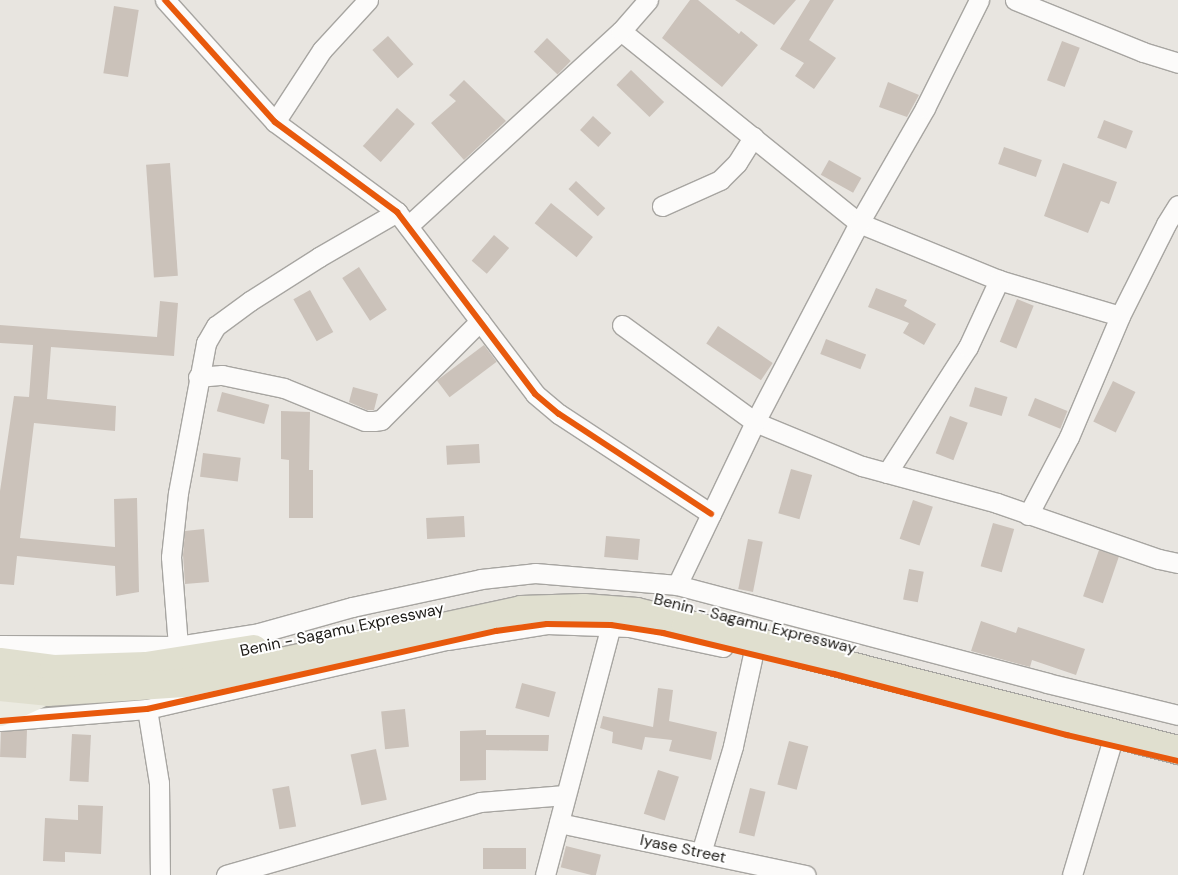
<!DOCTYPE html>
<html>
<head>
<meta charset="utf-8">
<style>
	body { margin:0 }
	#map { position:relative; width:1178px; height:875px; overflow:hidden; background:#e8e5e0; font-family:"DM Sans",sans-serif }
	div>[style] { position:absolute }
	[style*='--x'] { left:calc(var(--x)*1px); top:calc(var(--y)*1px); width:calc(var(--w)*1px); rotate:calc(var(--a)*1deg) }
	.building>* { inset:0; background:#cbc2ba; transform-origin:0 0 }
	.roads { filter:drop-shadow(1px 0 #a7a5a1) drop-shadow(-1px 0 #a7a5a1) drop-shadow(0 1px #a7a5a1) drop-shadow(0 -1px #a7a5a1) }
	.minor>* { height:19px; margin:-9.5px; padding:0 9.5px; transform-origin:9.5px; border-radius:9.5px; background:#fcfbfa }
	.major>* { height:24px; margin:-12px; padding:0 12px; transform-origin:12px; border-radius:12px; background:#ebeae0 }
	.highway>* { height:28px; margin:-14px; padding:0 14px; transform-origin:14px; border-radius:14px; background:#e0dfcf }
	.cycleway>* { height:6px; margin:-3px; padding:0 3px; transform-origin:3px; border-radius:3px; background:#e8590c }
	span { translate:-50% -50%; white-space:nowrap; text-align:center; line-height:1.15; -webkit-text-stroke:4px #fff; paint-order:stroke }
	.street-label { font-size:16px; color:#1c1a16 }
</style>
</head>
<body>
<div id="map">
	<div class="building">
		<div style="clip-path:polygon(690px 0,698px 0,739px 34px,741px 31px,758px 45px,722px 87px,662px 38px)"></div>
		<div style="clip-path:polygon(735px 0,796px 0,774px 25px)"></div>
		<div style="clip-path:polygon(810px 0,834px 0,809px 40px,836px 58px,814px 89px,795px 76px,804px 63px,780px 49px)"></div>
		<div style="left:114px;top:6px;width:25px;height:68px;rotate:9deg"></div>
		<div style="left:388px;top:36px;width:38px;height:21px;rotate:48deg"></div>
		<div style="left:547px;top:38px;width:33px;height:19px;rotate:44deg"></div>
		<div style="left:1062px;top:41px;width:19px;height:42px;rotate:21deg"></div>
		<div style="left:631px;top:70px;width:46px;height:21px;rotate:44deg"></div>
		<div style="clip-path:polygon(464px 80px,506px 121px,464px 160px,431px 123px,456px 101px,449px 95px)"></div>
		<div style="clip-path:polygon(888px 82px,919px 95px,907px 117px,879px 107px)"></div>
		<div style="left:397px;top:108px;width:24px;height:51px;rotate:42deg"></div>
		<div style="left:593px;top:116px;width:25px;height:19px;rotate:43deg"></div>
		<div style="left:1104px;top:120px;width:31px;height:19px;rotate:21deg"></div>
		<div style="left:1004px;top:147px;width:40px;height:18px;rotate:19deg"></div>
		<div style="left:829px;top:160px;width:37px;height:17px;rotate:29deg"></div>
		<div style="left:170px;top:163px;width:113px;height:24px;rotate:86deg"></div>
		<div style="clip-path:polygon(1063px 163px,1117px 182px,1109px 204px,1101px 201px,1088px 233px,1044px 216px)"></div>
		<div style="left:576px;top:181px;width:40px;height:11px;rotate:43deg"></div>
		<div style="left:551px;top:203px;width:54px;height:26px;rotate:39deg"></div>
		<div style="left:494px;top:235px;width:20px;height:34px;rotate:41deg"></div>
		<div style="left:359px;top:267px;width:51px;height:20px;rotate:57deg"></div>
		<div style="clip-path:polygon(876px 288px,907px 300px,904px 306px,936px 324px,924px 345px,903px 333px,909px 323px,868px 307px)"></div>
		<div style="left:310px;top:290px;width:48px;height:19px;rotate:61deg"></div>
		<div style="left:1017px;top:299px;width:18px;height:46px;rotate:22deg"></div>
		<div style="clip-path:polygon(160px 301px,178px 303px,174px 356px,51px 347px,47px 399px,116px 406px,115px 431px,34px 423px,20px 538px,115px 547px,114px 499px,137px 498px,139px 592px,116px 596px,115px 566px,17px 556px,14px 585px,0 584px,0 491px,14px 396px,29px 397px,33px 345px,0 343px,0 325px,157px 337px)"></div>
		<div style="left:718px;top:326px;width:66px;height:21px;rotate:34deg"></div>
		<div style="left:826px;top:339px;width:43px;height:16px;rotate:21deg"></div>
		<div style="left:484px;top:345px;width:21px;height:59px;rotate:53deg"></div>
		<div style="left:1113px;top:381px;width:25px;height:45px;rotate:26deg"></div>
		<div style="clip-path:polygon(353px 387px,378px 394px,374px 410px,367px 410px,349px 402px)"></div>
		<div style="left:975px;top:387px;width:34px;height:20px;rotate:17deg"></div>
		<div style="left:222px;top:392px;width:49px;height:20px;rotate:15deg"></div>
		<div style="left:1035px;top:398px;width:35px;height:19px;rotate:22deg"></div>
		<div style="clip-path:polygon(281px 411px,310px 412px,309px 470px,313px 470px,313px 518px,289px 518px,289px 460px,281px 459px)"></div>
		<div style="left:950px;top:416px;width:19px;height:40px;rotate:21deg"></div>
		<div style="left:479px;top:444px;width:19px;height:33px;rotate:87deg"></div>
		<div style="left:203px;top:453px;width:38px;height:24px;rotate:7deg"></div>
		<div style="left:791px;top:469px;width:22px;height:46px;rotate:16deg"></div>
		<div style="left:913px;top:500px;width:21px;height:41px;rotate:19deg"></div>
		<div style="left:464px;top:516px;width:21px;height:38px;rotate:87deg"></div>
		<div style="left:993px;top:523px;width:22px;height:45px;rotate:16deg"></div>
		<div style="clip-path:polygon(204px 529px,209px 582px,185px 584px,183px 555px,185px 531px)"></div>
		<div style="left:606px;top:536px;width:34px;height:21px;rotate:5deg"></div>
		<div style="left:748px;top:539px;width:15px;height:51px;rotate:11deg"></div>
		<div style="left:1099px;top:550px;width:21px;height:49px;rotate:19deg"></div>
		<div style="left:909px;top:569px;width:15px;height:31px;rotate:11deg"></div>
		<div style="clip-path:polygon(981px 621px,1016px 633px,1018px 627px,1085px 649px,1076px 675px,1032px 660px,1030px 667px,971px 651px)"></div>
		<div style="left:522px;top:683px;width:35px;height:26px;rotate:15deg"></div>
		<div style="clip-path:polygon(658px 688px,673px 690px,669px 721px,717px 732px,711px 760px,669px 751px,672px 740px,645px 737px,642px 750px,612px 743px,613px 732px,600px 728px,603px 716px,653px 727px)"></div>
		<div style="left:405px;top:709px;width:38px;height:24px;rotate:84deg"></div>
		<div style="left:27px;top:730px;width:28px;height:26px;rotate:92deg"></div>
		<div style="clip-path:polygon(486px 730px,486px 735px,549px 735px,548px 751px,486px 750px,486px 780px,460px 781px,460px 731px)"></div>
		<div style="left:72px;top:734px;width:19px;height:47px;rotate:3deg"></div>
		<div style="left:789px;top:741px;width:20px;height:45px;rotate:15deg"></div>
		<div style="left:376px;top:749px;width:52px;height:26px;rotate:78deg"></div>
		<div style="left:658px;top:770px;width:22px;height:46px;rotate:18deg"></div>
		<div style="left:289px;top:786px;width:41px;height:17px;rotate:80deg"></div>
		<div style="left:750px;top:788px;width:16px;height:46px;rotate:14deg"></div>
		<div style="clip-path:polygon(78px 805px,103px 806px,101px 854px,65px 852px,65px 862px,43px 861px,45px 818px,78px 820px)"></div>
		<div style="left:566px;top:846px;width:36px;height:22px;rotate:14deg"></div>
		<div style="left:483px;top:848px;width:43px;height:21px"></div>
	</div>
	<div class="roads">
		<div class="minor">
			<div style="--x:165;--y:0;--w:164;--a:48"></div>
			<div style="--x:275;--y:122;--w:152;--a:36.4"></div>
			<div style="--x:397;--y:212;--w:228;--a:52.8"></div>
			<div style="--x:535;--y:394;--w:31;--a:40"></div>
			<div style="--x:559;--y:414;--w:182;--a:33.3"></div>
			<div style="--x:1015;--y:0;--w:138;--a:22.1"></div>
			<div style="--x:1143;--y:52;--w:37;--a:17"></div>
			<div style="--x:621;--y:31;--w:306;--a:38.9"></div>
			<div style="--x:859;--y:223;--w:151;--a:22.2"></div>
			<div style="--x:999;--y:280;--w:126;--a:16.6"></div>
			<div style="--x:275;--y:122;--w:86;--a:-56.9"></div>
			<div style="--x:322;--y:50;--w:68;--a:-47.4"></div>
			<div style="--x:662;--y:206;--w:64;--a:-24.1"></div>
			<div style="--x:720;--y:180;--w:24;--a:-45"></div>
			<div style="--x:737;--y:163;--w:31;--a:-58"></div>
			<div style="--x:408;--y:226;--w:289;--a:-42.5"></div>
			<div style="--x:621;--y:31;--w:41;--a:-48.9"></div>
			<div style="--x:622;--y:325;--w:165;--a:36.1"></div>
			<div style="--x:755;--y:422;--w:116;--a:22.4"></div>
			<div style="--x:862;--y:466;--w:140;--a:15.3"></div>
			<div style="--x:997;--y:503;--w:171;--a:19.1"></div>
			<div style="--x:1159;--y:559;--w:19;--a:12"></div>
			<div style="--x:198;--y:377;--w:24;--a:-5"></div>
			<div style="--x:222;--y:375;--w:63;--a:11.8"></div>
			<div style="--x:284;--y:388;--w:87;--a:22.2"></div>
			<div style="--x:365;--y:421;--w:9;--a:0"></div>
			<div style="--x:374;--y:421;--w:7;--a:-8"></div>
			<div style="--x:381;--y:420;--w:140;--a:-45"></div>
			<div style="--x:887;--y:473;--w:150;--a:-57.3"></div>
			<div style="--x:968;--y:347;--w:74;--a:-65.2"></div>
			<div style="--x:1028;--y:515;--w:88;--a:-62.3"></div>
			<div style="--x:1069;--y:437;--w:131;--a:-67.1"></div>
			<div style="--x:1120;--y:316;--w:103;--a:-63.4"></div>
			<div style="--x:1166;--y:224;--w:22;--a:-58"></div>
			<div style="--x:677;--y:585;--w:181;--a:-64.4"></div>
			<div style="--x:755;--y:422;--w:225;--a:-62.4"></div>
			<div style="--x:859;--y:223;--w:133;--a:-60.1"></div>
			<div style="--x:925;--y:108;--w:121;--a:-63.4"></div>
			<div style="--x:0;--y:645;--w:178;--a:0.3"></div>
			<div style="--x:178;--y:646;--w:82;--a:-9.1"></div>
			<div style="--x:259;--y:633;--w:97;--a:-15.6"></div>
			<div style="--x:352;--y:607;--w:132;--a:-12.2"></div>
			<div style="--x:481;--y:579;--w:54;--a:-6.3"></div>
			<div style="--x:535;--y:573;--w:143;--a:4.8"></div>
			<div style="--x:677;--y:585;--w:383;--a:14.8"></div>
			<div style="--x:1047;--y:683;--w:135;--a:13.7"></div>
			<div style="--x:178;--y:646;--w:89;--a:-94.5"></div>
			<div style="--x:171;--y:557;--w:64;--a:-83.8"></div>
			<div style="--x:178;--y:493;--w:153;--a:-79.4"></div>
			<div style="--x:206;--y:343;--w:20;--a:-60"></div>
			<div style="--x:216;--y:326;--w:42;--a:-36.3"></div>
			<div style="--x:250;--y:301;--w:82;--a:-32.5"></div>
			<div style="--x:319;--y:257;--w:90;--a:-30"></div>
			<div style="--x:147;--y:709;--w:75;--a:80.8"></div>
			<div style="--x:159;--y:783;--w:92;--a:89.4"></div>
			<div style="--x:0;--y:721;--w:147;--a:-4.7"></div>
			<div style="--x:147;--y:709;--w:308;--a:-13"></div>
			<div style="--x:447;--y:640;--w:101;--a:-9.1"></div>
			<div style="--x:547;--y:624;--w:82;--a:2.1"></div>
			<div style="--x:629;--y:627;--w:96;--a:12"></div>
			<div style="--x:559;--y:823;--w:252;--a:11.9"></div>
			<div style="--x:701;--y:853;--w:112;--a:-73.3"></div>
			<div style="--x:733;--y:746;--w:94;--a:-77.7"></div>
			<div style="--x:226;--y:875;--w:264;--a:-16"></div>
			<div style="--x:480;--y:802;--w:85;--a:-4.7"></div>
			<div style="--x:545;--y:875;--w:259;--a:-75.2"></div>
			<div style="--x:1072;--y:875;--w:136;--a:-73.3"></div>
		</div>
		<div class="major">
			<div style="--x:0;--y:714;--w:53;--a:-24.6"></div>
		</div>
		<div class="highway">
			<div style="--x:0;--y:662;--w:54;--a:7.4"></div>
			<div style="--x:54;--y:669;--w:92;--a:-1.9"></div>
			<div style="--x:146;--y:666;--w:109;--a:-8.9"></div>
			<div style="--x:0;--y:687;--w:48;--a:5.9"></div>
			<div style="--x:48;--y:692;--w:136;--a:-3.8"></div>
			<div style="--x:184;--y:683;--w:345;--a:-12.2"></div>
			<div style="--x:521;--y:610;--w:63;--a:-1.8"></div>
			<div style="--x:584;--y:608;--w:53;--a:4.3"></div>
			<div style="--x:637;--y:612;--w:50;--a:13.8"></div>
			<div style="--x:686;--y:624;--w:508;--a:14.36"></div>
		</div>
	</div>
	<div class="cycleway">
		<div style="--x:165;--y:0;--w:164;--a:48"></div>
		<div style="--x:275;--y:122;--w:152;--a:36.4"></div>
		<div style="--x:397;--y:212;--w:228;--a:52.8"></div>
		<div style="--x:535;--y:394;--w:31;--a:40"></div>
		<div style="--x:559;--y:414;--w:182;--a:33.3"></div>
		<div style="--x:0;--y:721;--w:147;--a:-4.7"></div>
		<div style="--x:147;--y:709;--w:358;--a:-12.6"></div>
		<div style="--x:496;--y:631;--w:51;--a:-7.8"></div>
		<div style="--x:547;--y:624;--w:64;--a:0.9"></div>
		<div style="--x:611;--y:625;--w:53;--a:8.7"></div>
		<div style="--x:663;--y:633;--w:176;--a:13.5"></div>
		<div style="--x:834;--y:674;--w:241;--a:14.7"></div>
		<div style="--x:1067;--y:735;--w:114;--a:13.2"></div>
	</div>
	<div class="street-label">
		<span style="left:755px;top:624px;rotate:14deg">Benin - Sagamu Expressway</span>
		<span style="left:342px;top:630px;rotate:-12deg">Benin - Sagamu Expressway</span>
		<span style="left:683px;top:849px;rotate:12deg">Iyase Street</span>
	</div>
</div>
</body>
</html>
